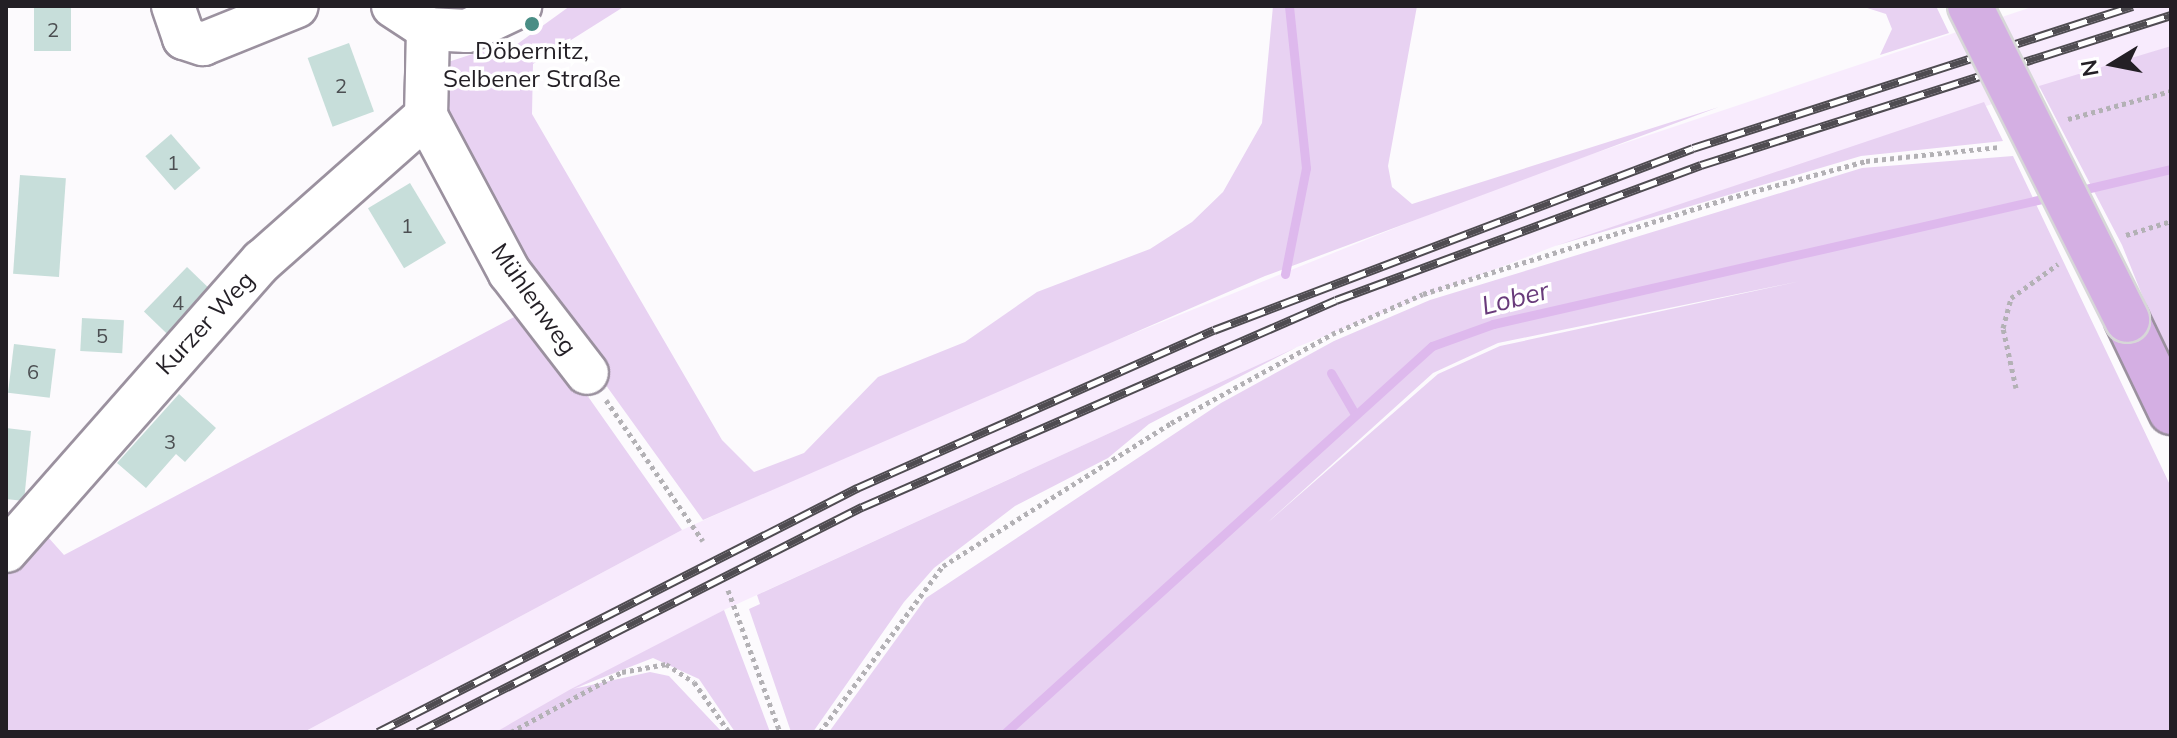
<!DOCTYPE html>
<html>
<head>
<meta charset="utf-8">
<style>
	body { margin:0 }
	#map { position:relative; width:2177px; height:738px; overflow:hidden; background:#fcfafd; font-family:Mulish,sans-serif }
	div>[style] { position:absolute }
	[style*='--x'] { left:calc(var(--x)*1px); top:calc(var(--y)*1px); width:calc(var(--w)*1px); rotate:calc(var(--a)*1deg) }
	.built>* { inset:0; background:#f8ebfd }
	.green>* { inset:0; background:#e8d2f2 }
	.stream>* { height:9px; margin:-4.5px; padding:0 4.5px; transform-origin:4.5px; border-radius:4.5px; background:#deb9ed }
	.building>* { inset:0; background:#c7deda; transform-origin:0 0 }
	.path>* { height:5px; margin-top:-2.5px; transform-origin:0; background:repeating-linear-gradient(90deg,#b3b1b5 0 4px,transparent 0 8px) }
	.roads { filter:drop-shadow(2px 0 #9b919f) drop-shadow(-2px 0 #9b919f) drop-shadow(0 2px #9b919f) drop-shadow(0 -2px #9b919f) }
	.minor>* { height:42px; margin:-21px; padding:0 21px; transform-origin:21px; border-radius:21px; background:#fff }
	.major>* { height:44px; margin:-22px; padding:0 22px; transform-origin:22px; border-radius:22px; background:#d4afe3 }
	.rail>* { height:9px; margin-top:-4.5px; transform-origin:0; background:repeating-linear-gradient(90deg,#fff 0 18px,#4f4c51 0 36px); box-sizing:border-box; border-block:2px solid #4f4c51 }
	.bridges { filter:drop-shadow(2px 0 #d7d7d8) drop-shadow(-2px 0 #d7d7d8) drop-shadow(0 2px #d7d7d8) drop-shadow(0 -2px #d7d7d8) }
	.major-bridge>* { height:44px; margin:-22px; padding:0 22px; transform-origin:22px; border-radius:22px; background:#d4afe3 }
	.dots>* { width:22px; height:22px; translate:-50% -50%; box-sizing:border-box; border:4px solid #fff; border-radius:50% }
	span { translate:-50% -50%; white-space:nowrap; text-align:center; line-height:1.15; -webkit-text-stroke:7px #fff; paint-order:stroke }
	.number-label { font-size:20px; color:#4c4f52 }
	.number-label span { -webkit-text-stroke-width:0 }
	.poi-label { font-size:24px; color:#231f25 }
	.street-label { font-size:24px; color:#231f25 }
	.water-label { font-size:26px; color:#693b7b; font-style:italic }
	.frame { position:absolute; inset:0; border:8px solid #231f25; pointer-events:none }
	.north { position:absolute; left:2073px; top:24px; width:80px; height:80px; -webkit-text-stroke:6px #fff; paint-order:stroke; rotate:260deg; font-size:22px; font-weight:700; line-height:32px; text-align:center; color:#231f25 }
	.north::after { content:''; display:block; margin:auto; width:28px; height:36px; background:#231f25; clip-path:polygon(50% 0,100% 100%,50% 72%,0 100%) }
</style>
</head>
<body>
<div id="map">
	<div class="built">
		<div style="clip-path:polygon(2035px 6px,2171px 6px,2171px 46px,1555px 246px,1297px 347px,724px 610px,496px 732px,304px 732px,682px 530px,978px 396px,1517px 179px)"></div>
	</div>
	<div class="green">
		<div style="clip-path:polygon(570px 6px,625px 6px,533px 64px,532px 114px,722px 440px,754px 472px,804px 453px,878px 377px,965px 342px,1037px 292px,1150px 249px,1192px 222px,1223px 192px,1262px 123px,1273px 6px,1417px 6px,1388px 166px,1392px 187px,1412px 204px,1719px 107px,1265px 276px,703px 520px,564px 327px,443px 125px,448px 62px,482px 51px,495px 60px)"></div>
		<div style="clip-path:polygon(1861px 6px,1936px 6px,1949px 33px,1880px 55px,1892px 29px,1886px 14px)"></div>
		<div style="clip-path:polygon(2171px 46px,2171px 367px,2122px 245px,2039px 86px)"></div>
		<div style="clip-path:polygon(1984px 102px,2003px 141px,1861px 156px,1555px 246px)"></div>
		<div style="clip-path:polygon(evenodd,2013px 156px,2171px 487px,2171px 732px,829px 732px,926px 598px,1221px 403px,1334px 341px,1430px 300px,1862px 168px,2013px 156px,1801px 281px,1500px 346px,1438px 374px,1267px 523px,1433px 373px,1498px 343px,1801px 281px)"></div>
		<div style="clip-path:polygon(520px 314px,532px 317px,682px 530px,304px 732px,6px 732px,6px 573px,47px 536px,64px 555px)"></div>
		<div style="clip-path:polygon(1297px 347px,1149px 424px,1108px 458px,1015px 506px,934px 568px,904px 602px,813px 732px,791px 732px,749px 609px,760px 604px,757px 595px)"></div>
		<div style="clip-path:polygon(724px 610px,770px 732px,735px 732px,699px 679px,653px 658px,573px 689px,650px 672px,669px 676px,722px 732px,496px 732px,571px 689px)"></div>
	</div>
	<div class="stream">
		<div style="--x:2077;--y:191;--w:97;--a:-13.2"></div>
		<div style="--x:1285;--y:274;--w:108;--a:-78.8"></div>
		<div style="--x:1306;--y:168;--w:163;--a:-96"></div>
		<div style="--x:1331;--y:373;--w:48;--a:59.7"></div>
		<div style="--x:1006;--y:732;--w:575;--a:-42.18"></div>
		<div style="--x:1432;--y:346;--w:65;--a:-19.8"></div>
		<div style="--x:1493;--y:324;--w:572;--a:-12.82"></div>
	</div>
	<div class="building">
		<div style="left:34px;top:6px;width:37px;height:45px"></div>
		<div style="left:349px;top:43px;width:73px;height:44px;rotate:70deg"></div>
		<div style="left:171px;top:134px;width:45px;height:34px;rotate:49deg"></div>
		<div style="left:20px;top:175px;width:46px;height:99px;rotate:4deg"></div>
		<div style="left:410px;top:183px;width:70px;height:49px;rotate:59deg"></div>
		<div style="left:187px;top:267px;width:36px;height:62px;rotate:44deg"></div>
		<div style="left:82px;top:318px;width:42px;height:33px;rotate:3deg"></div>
		<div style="left:14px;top:344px;width:42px;height:49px;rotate:7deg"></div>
		<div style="clip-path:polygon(179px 394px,216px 428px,185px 462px,176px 454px,146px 488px,117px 463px)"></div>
		<div style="clip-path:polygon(6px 428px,31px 431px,24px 501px,6px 499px)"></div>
	</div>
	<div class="path">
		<div style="--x:2068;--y:119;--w:107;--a:-15.2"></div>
		<div style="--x:2126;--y:235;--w:47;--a:-17.3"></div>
		<div style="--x:2016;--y:388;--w:61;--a:-102.2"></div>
		<div style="--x:2003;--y:328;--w:31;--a:-75"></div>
		<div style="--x:2011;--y:298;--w:58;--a:-35.9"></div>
		<div style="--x:606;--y:400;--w:171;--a:55.5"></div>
		<div style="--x:728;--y:590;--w:151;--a:69.9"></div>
		<div style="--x:511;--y:732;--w:126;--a:-28.4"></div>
		<div style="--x:622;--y:672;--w:45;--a:-10.3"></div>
		<div style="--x:666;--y:664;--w:33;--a:33"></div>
		<div style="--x:694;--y:682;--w:61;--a:55"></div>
		<div style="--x:820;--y:732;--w:207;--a:-53.5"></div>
		<div style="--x:943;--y:566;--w:269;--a:-32.1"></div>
		<div style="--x:1171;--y:423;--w:184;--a:-28.9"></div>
		<div style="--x:1332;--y:334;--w:99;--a:-23.7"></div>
		<div style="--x:1423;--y:294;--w:321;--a:-17.4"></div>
		<div style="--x:1729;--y:198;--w:142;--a:-15.1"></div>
		<div style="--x:1866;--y:161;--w:135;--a:-6"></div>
	</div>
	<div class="roads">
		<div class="minor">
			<div style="--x:173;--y:6;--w:34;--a:71"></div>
			<div style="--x:184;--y:38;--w:20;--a:18"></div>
			<div style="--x:203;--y:44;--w:101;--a:-22"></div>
			<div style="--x:393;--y:6;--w:42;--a:33.3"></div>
			<div style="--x:428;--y:29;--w:39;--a:3"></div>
			<div style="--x:467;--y:31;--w:59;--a:-25.3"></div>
			<div style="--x:428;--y:29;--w:87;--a:91.3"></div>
			<div style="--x:426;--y:116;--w:178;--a:61.9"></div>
			<div style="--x:510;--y:273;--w:126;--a:52.4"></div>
			<div style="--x:6;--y:551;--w:387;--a:-48.6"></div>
			<div style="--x:262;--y:261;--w:219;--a:-41.5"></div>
		</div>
		<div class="major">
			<div style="--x:2127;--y:320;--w:102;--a:64.4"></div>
		</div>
	</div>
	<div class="rail">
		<div style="--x:378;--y:732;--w:538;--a:-26.99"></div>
		<div style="--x:857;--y:488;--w:390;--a:-23.9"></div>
		<div style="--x:1214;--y:330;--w:512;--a:-20.8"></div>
		<div style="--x:1693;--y:148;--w:462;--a:-17.9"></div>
		<div style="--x:418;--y:732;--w:498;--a:-26.9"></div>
		<div style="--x:862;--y:507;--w:517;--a:-23.59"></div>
		<div style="--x:1336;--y:300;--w:389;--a:-20.3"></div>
		<div style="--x:1701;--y:165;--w:493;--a:-17.7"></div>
	</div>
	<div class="bridges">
		<div class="major-bridge">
			<div style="--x:1970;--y:6;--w:351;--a:63.4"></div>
		</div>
	</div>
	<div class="dots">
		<div style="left:532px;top:24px;background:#498e85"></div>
	</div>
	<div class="number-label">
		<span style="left:53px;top:29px">2</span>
		<span style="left:341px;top:85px">2</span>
		<span style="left:173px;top:162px">1</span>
		<span style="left:407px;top:225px">1</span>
		<span style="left:178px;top:302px">4</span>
		<span style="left:102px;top:335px">5</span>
		<span style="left:33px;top:371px">6</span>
		<span style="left:170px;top:441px">3</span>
	</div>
	<div class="poi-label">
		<span style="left:532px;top:65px">Döbernitz,<br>Selbener Straße</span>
	</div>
	<div class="street-label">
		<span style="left:534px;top:299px;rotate:55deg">Mühlenweg</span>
		<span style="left:205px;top:323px;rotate:-47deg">Kurzer Weg</span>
	</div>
	<div class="water-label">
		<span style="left:1515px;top:298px;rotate:-14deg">Lober</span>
	</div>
	<div class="frame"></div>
	<div class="north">N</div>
</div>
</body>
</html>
